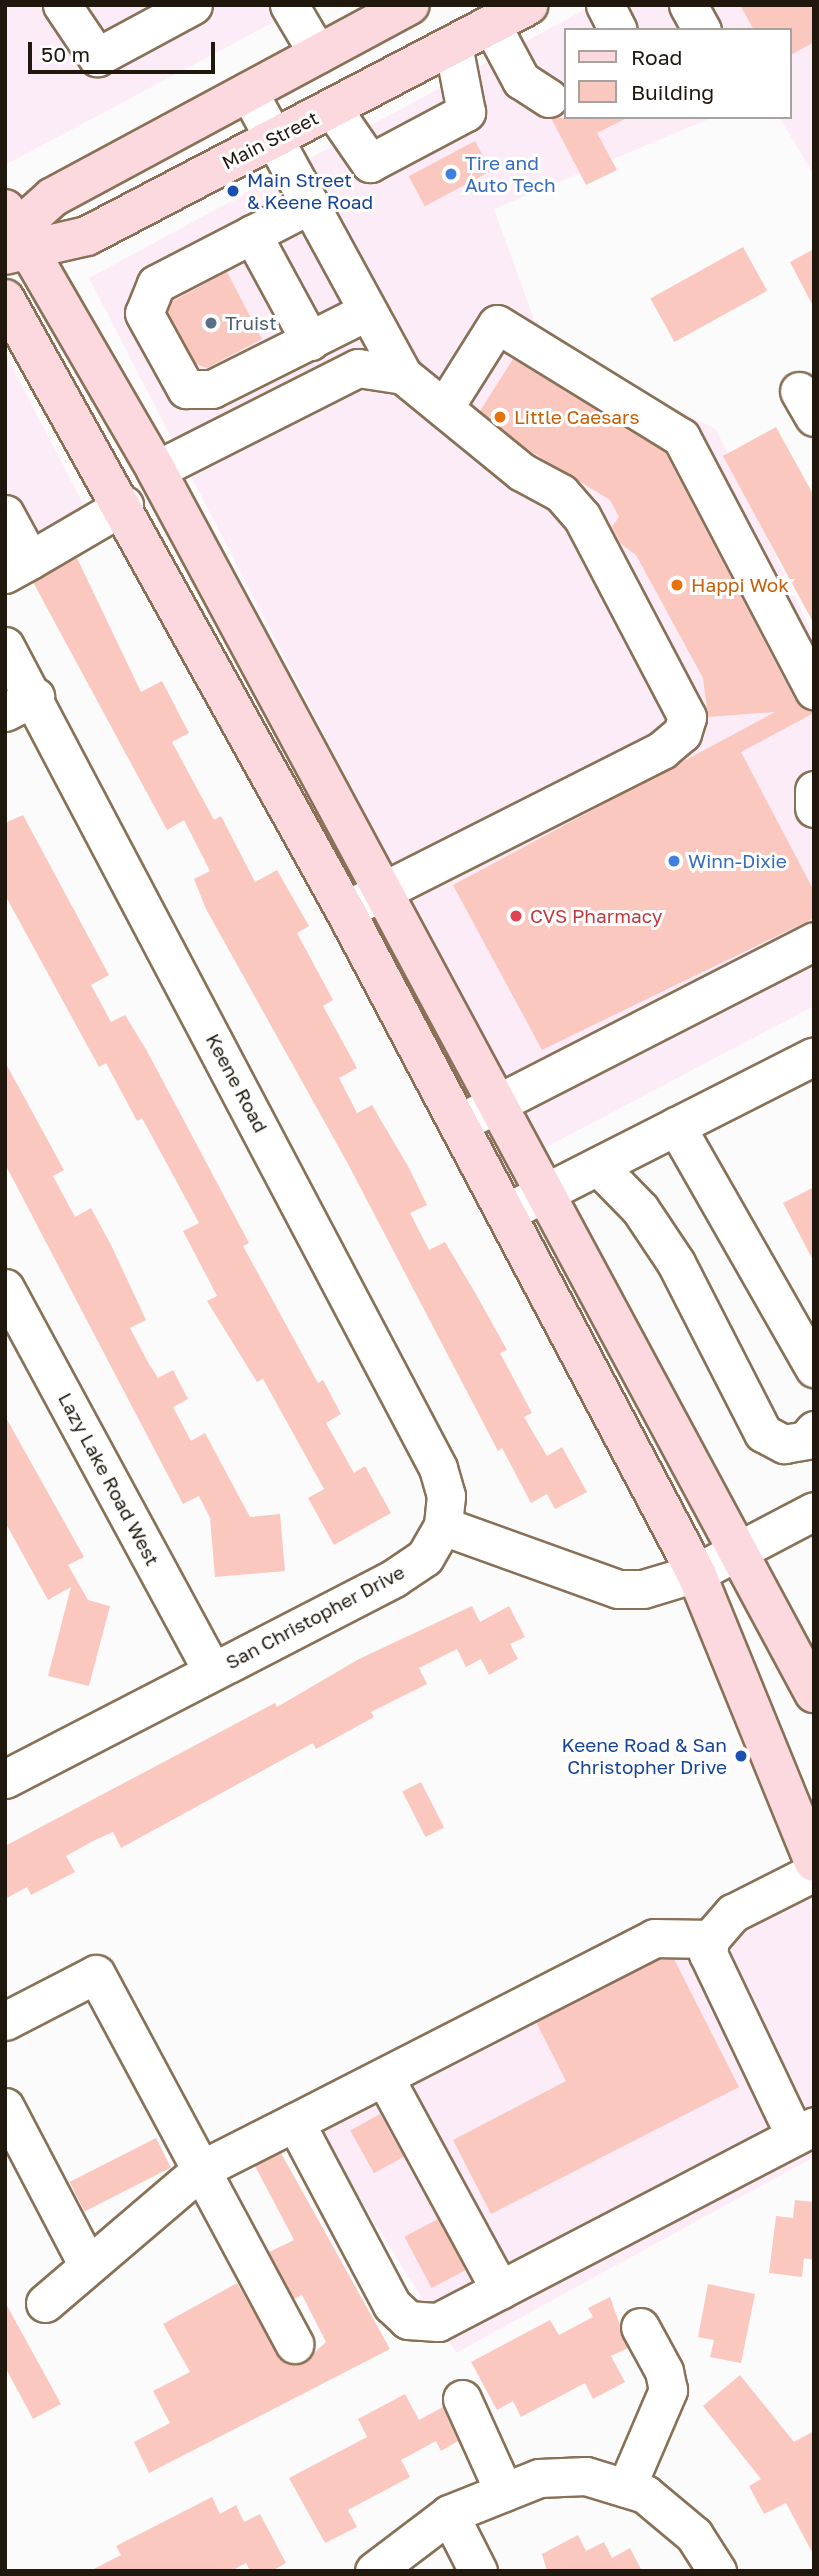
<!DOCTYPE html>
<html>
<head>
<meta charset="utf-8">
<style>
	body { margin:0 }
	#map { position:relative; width:819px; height:2576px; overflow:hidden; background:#fbfbfb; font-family:"Golos Text",sans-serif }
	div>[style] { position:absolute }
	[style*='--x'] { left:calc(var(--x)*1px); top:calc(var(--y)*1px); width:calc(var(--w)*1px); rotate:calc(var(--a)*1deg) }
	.commercial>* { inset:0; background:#fcecf7 }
	.building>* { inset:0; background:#fbc8bf; transform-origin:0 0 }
	.roads { filter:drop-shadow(2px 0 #887157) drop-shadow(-2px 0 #887157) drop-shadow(0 2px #887157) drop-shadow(0 -2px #887157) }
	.minor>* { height:37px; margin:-18.5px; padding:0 18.5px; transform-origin:18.5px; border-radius:18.5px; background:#fff }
	.major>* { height:38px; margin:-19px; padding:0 19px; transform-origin:19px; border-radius:19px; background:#fcd8df }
	.dots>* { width:19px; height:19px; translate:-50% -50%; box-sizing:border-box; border:4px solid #fff; border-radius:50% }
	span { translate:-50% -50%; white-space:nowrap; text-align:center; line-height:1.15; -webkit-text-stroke:6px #fff; paint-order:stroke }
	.street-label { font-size:19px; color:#20170d }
	.shop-label { font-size:19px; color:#366cbe }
	.left { translate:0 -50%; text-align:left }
	.transit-label { font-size:19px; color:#164399 }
	.right { translate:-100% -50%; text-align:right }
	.service-label { font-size:19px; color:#4e5e75 }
	.food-label { font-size:19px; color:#c56008 }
	.health-label { font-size:19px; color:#be3a42 }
	.frame { position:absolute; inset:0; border:7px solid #20170d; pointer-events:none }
	.legend { position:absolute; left:564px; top:28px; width:228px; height:91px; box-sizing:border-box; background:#fff; border:2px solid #a6a29e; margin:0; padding:9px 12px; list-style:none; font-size:21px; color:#20170d }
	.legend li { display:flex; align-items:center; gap:14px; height:35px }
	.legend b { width:35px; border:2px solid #a6a29e }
	.scale { position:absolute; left:28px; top:42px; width:187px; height:32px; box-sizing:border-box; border:4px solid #20170d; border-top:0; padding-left:9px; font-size:21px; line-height:24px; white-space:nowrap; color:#20170d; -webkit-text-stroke:5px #fff; paint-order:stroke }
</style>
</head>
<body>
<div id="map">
	<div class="commercial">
		<div style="clip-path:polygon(5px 5px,306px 5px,5px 165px)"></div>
		<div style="clip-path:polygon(593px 5px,814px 5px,814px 175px,779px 117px,789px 117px,789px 30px,565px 30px,565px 117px,714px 117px,494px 209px,542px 341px,716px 429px,814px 637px,814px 1006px,539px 1151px,89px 278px)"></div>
		<div style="clip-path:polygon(5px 353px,95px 527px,5px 575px)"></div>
		<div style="clip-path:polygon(796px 1871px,814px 1912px,814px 2157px,456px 2353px,319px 2133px)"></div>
	</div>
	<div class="building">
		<div style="clip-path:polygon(740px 5px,814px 5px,814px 42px,789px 56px,789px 30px,754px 30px)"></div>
		<div style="clip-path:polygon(629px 117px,597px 133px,617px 170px,586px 185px,551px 118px)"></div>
		<div style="left:475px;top:141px;width:34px;height:75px;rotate:62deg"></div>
		<div style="left:743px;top:247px;width:50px;height:106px;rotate:61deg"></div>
		<div style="clip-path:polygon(814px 249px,814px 308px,790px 262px)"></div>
		<div style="clip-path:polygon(227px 272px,262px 339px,207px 368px,196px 364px,167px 312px,171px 302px)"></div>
		<div style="clip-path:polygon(513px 359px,665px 452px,795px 700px,814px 713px,741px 752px,814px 891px,814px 918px,542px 1050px,453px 885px,775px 712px,708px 717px,703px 678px,636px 555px,621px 544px,612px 527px,619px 517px,610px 500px,530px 451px,480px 411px)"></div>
		<div style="clip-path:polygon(776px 427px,814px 496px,814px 624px,723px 456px)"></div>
		<div style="clip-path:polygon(77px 558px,141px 692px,162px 681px,189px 733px,172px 742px,214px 820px,221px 816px,255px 882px,277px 870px,309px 926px,297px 933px,333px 1000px,323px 1006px,357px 1068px,339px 1078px,357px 1113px,372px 1105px,409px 1168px,427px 1205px,410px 1213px,429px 1250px,445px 1242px,477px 1296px,507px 1350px,500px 1353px,532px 1413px,524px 1417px,547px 1456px,562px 1447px,587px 1492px,555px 1509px,547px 1494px,531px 1503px,502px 1448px,498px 1451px,348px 1164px,206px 909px,194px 879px,210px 871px,184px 820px,167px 830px,33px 582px)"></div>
		<div style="clip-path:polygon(23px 815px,109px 975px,91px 985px,111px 1022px,125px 1015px,147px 1051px,249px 1243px,243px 1246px,318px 1383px,323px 1380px,341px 1414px,326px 1423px,354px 1473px,365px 1466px,391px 1513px,334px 1545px,308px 1498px,324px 1489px,263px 1379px,257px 1382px,207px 1301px,217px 1296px,183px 1231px,199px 1223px,142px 1118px,137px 1121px,106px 1063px,99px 1067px,5px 895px,5px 823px)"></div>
		<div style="clip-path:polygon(5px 1062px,64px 1170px,53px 1176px,75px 1217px,91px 1208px,112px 1247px,146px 1320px,130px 1328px,149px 1364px,158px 1378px,173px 1370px,188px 1399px,173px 1407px,191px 1441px,205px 1433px,250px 1517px,280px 1514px,285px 1571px,215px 1577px,210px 1518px,199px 1496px,183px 1504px,5px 1164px)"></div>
		<div style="clip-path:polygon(814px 1187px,814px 1262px,783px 1203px)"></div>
		<div style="clip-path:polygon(5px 1416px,84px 1557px,68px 1565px,88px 1600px,110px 1606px,89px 1686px,48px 1676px,71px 1587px,48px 1600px,5px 1522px)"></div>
		<div style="clip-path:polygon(472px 1606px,480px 1622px,509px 1606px,525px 1637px,510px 1644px,518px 1659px,489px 1675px,481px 1659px,466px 1667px,457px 1649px,419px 1668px,427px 1684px,371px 1712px,374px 1717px,316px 1749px,313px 1743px,121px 1848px,113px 1832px,93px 1841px,66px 1856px,75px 1872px,31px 1895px,27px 1887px,5px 1899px,5px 1846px,275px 1703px,277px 1707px,359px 1659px)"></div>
		<div style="left:421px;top:1782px;width:51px;height:21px;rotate:63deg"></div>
		<div style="clip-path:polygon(659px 1959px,674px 1959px,739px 2087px,491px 2214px,453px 2140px,566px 2081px,536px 2022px)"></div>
		<div style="left:380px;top:2114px;width:49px;height:34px;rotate:61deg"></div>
		<div style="left:156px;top:2138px;width:33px;height:97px;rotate:63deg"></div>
		<div style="clip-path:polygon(281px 2153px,390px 2349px,149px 2473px,134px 2442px,170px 2423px,153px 2391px,190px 2372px,163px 2324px,237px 2283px,282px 2361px,303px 2363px,326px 2342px,302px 2295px,294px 2299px,269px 2252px,294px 2240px,255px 2166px)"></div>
		<div style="clip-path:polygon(795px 2200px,814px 2202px,814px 2260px,804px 2258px,802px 2277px,769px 2273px,776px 2216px,793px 2218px)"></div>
		<div style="left:438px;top:2219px;width:58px;height:38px;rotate:62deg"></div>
		<div style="clip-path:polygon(708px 2284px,755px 2294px,741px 2363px,710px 2357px,714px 2340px,698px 2337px)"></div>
		<div style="clip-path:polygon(610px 2297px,628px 2348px,611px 2356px,625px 2382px,593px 2399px,585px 2383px,521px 2417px,513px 2401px,497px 2410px,471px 2362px,550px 2320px,559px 2335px,593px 2317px,588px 2308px)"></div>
		<div style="clip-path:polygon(5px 2302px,61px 2404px,33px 2419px,5px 2367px)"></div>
		<div style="clip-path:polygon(740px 2375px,794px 2442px,814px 2431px,814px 2556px,786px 2503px,764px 2514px,749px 2486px,761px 2479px,703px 2406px)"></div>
		<div style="clip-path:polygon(405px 2394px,419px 2420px,443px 2407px,458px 2441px,441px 2451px,436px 2441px,401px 2460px,410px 2477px,348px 2510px,357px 2527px,325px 2543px,289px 2478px,367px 2437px,358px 2419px)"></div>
		<div style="clip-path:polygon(212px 2497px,220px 2514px,236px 2505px,244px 2522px,260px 2514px,286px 2563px,272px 2571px,250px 2571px,246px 2563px,231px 2571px,90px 2571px,121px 2555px,116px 2546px)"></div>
		<div style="clip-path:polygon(578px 2535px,586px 2551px,604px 2542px,612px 2558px,630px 2548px,642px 2571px,547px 2571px,542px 2554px)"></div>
	</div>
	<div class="roads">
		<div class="minor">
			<div style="--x:62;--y:5;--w:63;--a:56.1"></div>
			<div style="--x:97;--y:57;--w:109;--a:-28.4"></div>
			<div style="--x:289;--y:5;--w:57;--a:59.4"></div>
			<div style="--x:605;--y:5;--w:28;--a:63"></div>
			<div style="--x:688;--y:5;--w:29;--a:61"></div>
			<div style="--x:491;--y:24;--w:64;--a:61.8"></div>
			<div style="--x:521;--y:80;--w:33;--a:33"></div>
			<div style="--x:248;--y:91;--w:324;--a:61.4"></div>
			<div style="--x:332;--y:108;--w:67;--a:55.4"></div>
			<div style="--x:370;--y:163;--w:109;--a:-28"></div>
			<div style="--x:466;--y:112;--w:68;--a:-101"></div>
			<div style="--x:307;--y:206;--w:170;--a:152.7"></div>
			<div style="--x:156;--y:284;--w:31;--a:112"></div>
			<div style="--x:144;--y:313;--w:87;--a:61.1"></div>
			<div style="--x:186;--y:389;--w:26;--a:0"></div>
			<div style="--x:212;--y:389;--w:172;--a:-26.6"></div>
			<div style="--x:252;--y:234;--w:122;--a:61.5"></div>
			<div style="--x:799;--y:391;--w:30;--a:60"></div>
			<div style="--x:444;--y:408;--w:99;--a:-57.8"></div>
			<div style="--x:497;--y:324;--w:216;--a:31.6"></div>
			<div style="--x:681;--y:437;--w:286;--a:62.3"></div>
			<div style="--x:156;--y:470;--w:226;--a:-26.8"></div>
			<div style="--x:358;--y:368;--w:46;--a:8.8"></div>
			<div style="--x:403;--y:375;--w:154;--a:39.2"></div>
			<div style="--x:522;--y:472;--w:44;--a:28.3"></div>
			<div style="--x:561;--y:493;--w:32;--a:49"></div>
			<div style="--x:582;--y:517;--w:226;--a:62.3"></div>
			<div style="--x:687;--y:717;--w:17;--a:107"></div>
			<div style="--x:682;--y:733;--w:26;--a:140"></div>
			<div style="--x:662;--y:750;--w:355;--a:153.2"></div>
			<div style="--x:5;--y:514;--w:52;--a:61.5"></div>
			<div style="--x:30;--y:560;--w:29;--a:151"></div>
			<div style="--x:30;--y:560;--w:109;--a:-30.3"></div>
			<div style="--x:5;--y:646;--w:929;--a:62.22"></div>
			<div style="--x:438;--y:1468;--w:29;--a:74"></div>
			<div style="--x:446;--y:1496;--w:30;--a:96"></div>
			<div style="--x:5;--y:712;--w:34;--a:-27"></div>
			<div style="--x:814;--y:790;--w:18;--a:90"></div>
			<div style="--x:459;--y:1123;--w:399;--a:-27.1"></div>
			<div style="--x:676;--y:1126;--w:279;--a:60.3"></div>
			<div style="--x:598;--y:1166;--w:60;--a:45.7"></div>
			<div style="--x:640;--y:1209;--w:65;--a:56.3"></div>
			<div style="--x:676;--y:1263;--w:191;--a:62.9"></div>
			<div style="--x:763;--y:1433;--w:24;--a:28"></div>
			<div style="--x:784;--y:1444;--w:22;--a:-10"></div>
			<div style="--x:806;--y:1440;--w:13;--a:-51"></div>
			<div style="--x:507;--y:1212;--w:344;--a:-26.9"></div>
			<div style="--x:5;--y:1288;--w:435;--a:61.6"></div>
			<div style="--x:5;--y:1779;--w:438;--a:-27.3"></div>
			<div style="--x:394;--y:1578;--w:37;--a:-34"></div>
			<div style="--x:425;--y:1557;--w:36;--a:-60"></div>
			<div style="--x:443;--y:1526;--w:186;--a:19.8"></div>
			<div style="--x:618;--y:1589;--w:25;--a:0"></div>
			<div style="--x:643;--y:1589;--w:55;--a:-16.8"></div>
			<div style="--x:696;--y:1573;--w:133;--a:-27.7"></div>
			<div style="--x:5;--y:2021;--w:102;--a:-27.3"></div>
			<div style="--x:96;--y:1974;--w:420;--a:61.8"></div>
			<div style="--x:386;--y:2080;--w:239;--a:61.5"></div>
			<div style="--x:5;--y:2107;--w:179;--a:62.4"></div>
			<div style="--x:295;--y:2122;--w:403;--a:-27.1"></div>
			<div style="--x:654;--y:1938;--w:56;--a:1"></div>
			<div style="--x:795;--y:2136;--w:202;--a:-115.5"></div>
			<div style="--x:708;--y:1954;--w:15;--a:-82"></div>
			<div style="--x:710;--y:1939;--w:35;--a:-49"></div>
			<div style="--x:733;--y:1913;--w:91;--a:-26.8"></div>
			<div style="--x:45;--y:2303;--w:206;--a:-40.5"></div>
			<div style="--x:202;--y:2169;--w:104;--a:-26.8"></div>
			<div style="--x:295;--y:2122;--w:207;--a:62.1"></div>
			<div style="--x:392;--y:2305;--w:22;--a:43"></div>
			<div style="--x:408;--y:2320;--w:30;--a:4"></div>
			<div style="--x:438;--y:2322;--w:424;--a:-27.5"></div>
			<div style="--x:462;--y:2399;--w:102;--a:65.7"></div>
			<div style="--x:626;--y:2488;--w:107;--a:-66.8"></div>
			<div style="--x:668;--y:2390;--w:19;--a:-102"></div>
			<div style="--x:664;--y:2371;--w:50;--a:-118.6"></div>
			<div style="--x:449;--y:2514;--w:64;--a:63"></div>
			<div style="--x:374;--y:2571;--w:94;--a:-37.2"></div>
			<div style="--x:449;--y:2514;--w:97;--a:-21.8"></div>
			<div style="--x:539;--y:2478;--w:47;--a:-2.4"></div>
			<div style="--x:586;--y:2476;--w:62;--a:17"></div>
			<div style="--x:645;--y:2494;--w:64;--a:39.9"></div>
			<div style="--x:694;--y:2535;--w:43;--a:57.4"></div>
		</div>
		<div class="major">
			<div style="--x:5;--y:209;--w:302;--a:59.9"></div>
			<div style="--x:156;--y:470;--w:1389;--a:61.72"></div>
			<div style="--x:5;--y:240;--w:64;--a:-41.9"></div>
			<div style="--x:53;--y:197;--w:405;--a:-28.3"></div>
			<div style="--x:5;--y:255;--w:84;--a:-13"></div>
			<div style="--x:87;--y:236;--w:498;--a:-27.6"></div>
			<div style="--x:5;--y:299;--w:699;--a:60.91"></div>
			<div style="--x:345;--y:910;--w:750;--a:62.1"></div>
			<div style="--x:696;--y:1573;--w:312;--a:67.8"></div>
		</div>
	</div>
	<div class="dots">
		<div style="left:451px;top:174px;background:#3f7fe0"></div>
		<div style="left:233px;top:191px;background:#1a4fb4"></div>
		<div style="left:211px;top:323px;background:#5c6f8a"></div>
		<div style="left:500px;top:417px;background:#e8710a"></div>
		<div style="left:677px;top:585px;background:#e8710a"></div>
		<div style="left:674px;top:861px;background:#3f7fe0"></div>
		<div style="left:516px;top:916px;background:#e0444e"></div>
		<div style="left:741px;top:1756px;background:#1a4fb4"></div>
	</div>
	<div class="street-label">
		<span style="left:270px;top:140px;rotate:-27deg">Main Street</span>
		<span style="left:237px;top:1083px;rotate:62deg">Keene Road</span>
		<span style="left:109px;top:1479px;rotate:62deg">Lazy Lake Road West</span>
		<span style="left:315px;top:1617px;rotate:-28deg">San Christopher Drive</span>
	</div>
	<div class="shop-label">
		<span class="left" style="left:465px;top:174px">Tire and<br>Auto Tech</span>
		<span class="left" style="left:688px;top:861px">Winn-Dixie</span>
	</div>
	<div class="transit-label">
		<span class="left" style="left:247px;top:191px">Main Street<br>&amp; Keene Road</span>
		<span class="right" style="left:727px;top:1756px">Keene Road &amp; San<br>Christopher Drive</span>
	</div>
	<div class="service-label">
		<span class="left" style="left:225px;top:323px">Truist</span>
	</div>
	<div class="food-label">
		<span class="left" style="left:514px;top:417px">Little Caesars</span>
		<span class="left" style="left:691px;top:585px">Happi Wok</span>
	</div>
	<div class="health-label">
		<span class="left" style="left:530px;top:916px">CVS Pharmacy</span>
	</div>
	<div class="frame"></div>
	<ul class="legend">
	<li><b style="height:9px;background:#fcd8df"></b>Road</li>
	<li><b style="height:19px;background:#fbc8bf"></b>Building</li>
	</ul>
	<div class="scale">50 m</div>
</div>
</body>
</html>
